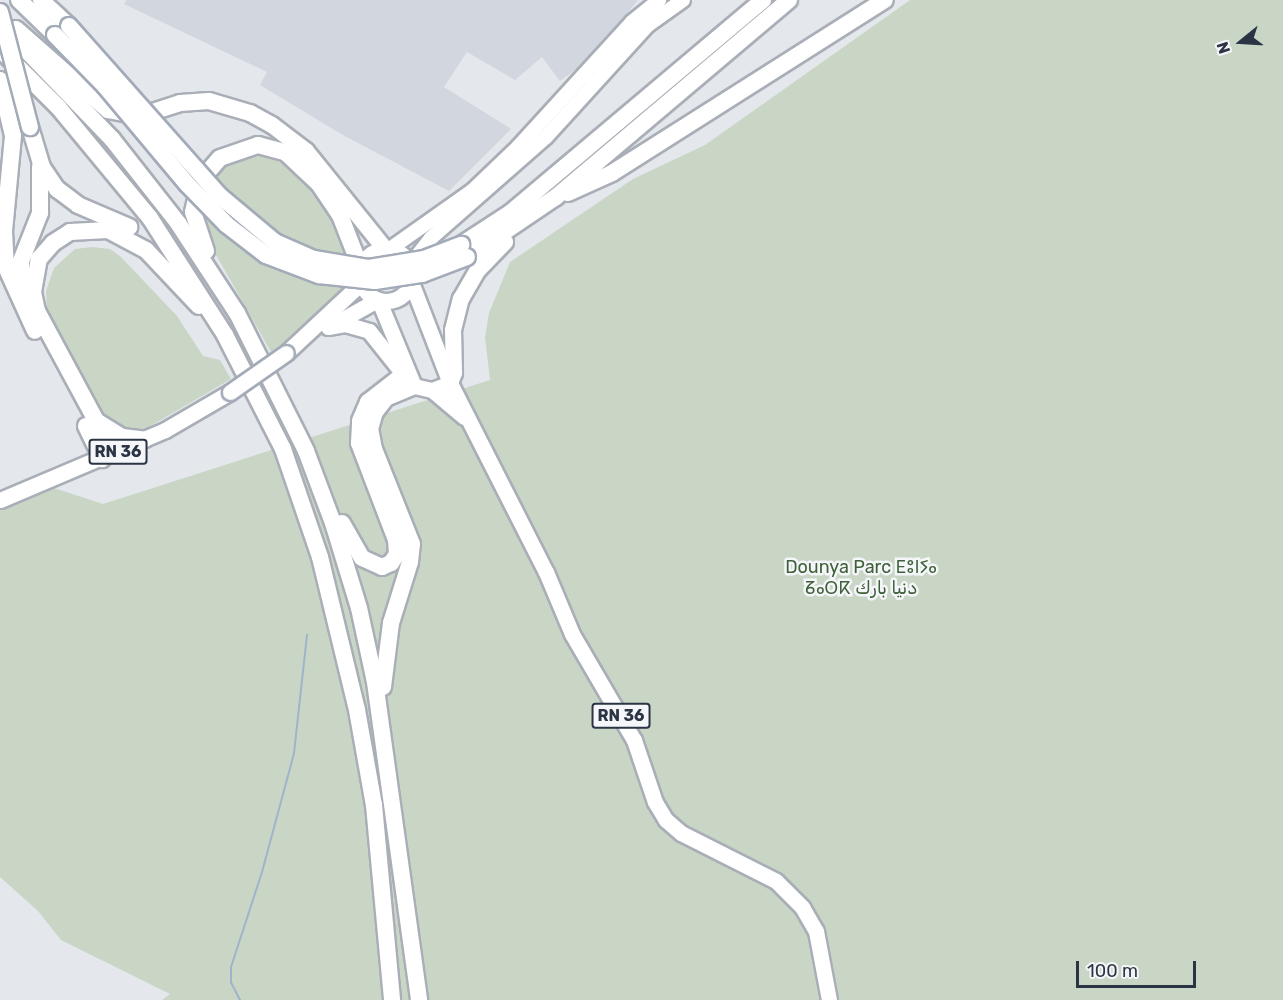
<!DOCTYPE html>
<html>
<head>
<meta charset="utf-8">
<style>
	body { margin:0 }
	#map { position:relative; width:1283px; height:1000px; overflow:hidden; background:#e4e7ec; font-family:Rubik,Vazirmatn,"Noto Sans Tifinagh",sans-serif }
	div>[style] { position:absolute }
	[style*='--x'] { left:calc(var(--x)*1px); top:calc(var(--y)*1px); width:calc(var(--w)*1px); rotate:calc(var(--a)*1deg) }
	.built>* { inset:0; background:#d2d6de }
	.green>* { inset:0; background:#c9d6c5 }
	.stream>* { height:2px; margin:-1px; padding:0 1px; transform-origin:1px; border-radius:1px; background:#9fb4cc }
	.roads { filter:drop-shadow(2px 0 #a9aeb7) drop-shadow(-2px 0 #a9aeb7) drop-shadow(0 2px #a9aeb7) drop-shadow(0 -2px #a9aeb7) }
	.secondary>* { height:14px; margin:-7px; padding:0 7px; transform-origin:7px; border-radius:7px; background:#fff }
	.primary>* { height:15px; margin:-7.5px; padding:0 7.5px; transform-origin:7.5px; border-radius:7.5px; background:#fff }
	.primary>.ring { margin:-7.5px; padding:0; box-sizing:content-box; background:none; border:15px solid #fff; border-radius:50% }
	.highway>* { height:16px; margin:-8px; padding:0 8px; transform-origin:8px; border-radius:8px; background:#fff }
	.bridges { filter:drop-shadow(2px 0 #a3abb8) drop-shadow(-2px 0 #a3abb8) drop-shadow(0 2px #a3abb8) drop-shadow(0 -2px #a3abb8) }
	.primary-bridge>* { height:15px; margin:-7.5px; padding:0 7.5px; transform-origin:7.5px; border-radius:7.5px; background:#fff }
	.highway-bridge>* { height:16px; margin:-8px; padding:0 8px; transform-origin:8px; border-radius:8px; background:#fff }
	span { translate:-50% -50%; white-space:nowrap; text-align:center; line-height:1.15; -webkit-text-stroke:5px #f4f6f9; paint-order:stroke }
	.shield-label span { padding:2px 4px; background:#f4f6f9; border:2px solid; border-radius:4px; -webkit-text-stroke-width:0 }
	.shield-label { font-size:16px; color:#2b3445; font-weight:700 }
	.park-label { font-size:18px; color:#3f6138 }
	.north { position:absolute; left:1211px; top:12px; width:60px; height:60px; -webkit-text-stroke:4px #f4f6f9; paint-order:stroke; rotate:252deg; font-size:16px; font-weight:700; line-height:24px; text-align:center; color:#2b3445 }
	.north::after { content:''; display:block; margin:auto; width:21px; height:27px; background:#2b3445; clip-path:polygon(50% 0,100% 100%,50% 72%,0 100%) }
	.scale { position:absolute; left:1076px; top:961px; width:120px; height:27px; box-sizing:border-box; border:3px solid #2b3445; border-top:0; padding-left:8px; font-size:18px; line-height:21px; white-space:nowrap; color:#2b3445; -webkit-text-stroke:4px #f4f6f9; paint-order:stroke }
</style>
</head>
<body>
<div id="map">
	<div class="built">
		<div style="clip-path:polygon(127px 0,638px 0,589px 60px,560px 81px,542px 57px,515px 80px,467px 52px,444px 87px,511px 129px,449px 191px,341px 134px,260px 85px,267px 72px,124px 4px)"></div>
	</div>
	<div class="green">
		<div style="clip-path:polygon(910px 0,1283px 0,1283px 1000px,162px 1000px,170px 994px,61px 940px,38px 911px,0 877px,0 509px,54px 488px,103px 504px,490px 380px,485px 337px,489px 313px,510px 262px,633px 179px,705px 145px)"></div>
		<div style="clip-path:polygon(250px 153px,266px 154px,300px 174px,325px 207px,343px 240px,352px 281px,304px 330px,271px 352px,198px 223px,201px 189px,224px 160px)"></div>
		<div style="clip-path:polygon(92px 247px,110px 249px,121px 257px,177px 316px,203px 356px,220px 360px,231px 379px,142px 431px,107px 423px,99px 414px,47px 311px,46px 291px,54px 268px,75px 249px)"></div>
	</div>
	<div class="stream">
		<div style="--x:240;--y:1000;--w:20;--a:-117"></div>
		<div style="--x:231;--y:982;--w:15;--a:-90"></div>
		<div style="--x:231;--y:967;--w:100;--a:-71.9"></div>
		<div style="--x:262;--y:872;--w:123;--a:-74.9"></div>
		<div style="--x:294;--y:753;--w:119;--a:-83.7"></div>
	</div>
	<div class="roads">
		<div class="secondary">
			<div style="--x:390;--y:249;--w:100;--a:-35.3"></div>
			<div style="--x:472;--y:191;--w:64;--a:-43.7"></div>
			<div style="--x:518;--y:147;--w:169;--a:-47.6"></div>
			<div style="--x:632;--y:22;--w:35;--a:-39"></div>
			<div style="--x:410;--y:265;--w:34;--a:-52"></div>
			<div style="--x:431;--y:238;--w:153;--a:-41.3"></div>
			<div style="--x:546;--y:137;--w:151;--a:-47.7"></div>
			<div style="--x:648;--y:25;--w:43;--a:-35.5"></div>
		</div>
		<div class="primary">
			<div class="ring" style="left:360px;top:249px;width:37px;height:37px"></div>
			<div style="--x:411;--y:282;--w:108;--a:68.9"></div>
			<div style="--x:450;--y:383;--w:212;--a:63.1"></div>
			<div style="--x:546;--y:572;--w:67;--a:67.2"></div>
			<div style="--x:572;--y:634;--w:123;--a:59.7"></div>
			<div style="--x:634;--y:740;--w:65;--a:71.3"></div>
			<div style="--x:655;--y:802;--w:21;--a:59"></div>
			<div style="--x:666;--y:820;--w:20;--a:41"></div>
			<div style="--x:681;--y:833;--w:106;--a:26.8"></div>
			<div style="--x:776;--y:881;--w:37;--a:45"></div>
			<div style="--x:802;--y:907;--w:28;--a:60"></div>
			<div style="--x:816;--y:931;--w:70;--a:79.3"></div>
			<div style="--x:379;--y:301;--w:92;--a:67.6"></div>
			<div style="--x:414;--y:386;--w:18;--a:13"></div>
			<div style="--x:432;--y:390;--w:19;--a:-21"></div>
			<div style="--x:334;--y:324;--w:49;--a:-29.2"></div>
			<div style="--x:328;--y:327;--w:17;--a:-10"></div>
			<div style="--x:345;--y:324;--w:25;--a:16"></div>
			<div style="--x:369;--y:331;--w:56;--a:51.5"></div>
			<div style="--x:286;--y:353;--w:103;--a:-43"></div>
			<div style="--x:432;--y:390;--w:42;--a:40.2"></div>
			<div style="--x:96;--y:420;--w:31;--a:32"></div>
			<div style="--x:122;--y:436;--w:23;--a:7"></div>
			<div style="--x:0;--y:500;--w:179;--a:-23"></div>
			<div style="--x:165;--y:430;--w:75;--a:-30.3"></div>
		</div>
		<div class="highway">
			<div style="--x:19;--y:0;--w:50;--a:44.2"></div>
			<div style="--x:41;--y:0;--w:38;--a:43"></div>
			<div style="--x:1;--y:24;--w:160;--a:46"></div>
			<div style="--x:112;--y:139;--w:107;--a:51.8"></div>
			<div style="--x:178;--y:223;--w:108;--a:56.8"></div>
			<div style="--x:237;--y:313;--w:154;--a:63.4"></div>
			<div style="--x:306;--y:451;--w:77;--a:69.4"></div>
			<div style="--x:333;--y:523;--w:89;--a:73"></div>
			<div style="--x:359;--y:608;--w:76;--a:77.8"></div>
			<div style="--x:375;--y:682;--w:321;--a:82.1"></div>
			<div style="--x:16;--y:29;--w:123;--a:41.4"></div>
			<div style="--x:108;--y:110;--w:33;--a:11"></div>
			<div style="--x:140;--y:116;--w:42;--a:-18"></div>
			<div style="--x:180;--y:103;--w:29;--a:-4"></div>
			<div style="--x:209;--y:101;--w:43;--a:16.3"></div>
			<div style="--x:250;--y:113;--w:25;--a:29"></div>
			<div style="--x:272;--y:125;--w:43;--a:37.4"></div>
			<div style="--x:306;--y:151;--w:126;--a:51.1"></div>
			<div style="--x:0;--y:49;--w:83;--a:45"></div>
			<div style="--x:59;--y:108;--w:143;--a:50.4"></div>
			<div style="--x:150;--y:218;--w:139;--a:57.3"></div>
			<div style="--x:225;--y:335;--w:128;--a:63"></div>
			<div style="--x:283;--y:449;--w:114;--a:71.1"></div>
			<div style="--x:320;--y:557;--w:157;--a:76.4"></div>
			<div style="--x:357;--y:710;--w:97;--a:79.9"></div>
			<div style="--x:374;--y:805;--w:196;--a:84.7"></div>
			<div style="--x:0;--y:80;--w:57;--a:76.9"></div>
			<div style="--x:13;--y:136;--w:95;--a:95.4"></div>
			<div style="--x:4;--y:231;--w:36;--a:87"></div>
			<div style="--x:6;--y:267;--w:70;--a:65.6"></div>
			<div style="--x:30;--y:127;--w:42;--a:73.3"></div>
			<div style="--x:42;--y:167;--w:27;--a:56"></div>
			<div style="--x:57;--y:189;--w:26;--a:37"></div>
			<div style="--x:78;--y:205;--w:56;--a:23.3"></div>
			<div style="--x:568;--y:193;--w:48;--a:-24.4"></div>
			<div style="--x:612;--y:173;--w:323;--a:-32.4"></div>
			<div style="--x:461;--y:245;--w:59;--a:-33.1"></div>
			<div style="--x:510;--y:213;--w:331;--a:-40.1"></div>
			<div style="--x:206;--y:251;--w:41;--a:-108.4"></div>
			<div style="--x:193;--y:212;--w:32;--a:-77"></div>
			<div style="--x:200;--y:181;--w:30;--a:-49"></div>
			<div style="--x:220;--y:158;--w:40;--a:-18.9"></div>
			<div style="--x:258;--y:145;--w:28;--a:15"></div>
			<div style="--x:285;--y:152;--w:47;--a:43.3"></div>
			<div style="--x:319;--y:184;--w:37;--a:56"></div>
			<div style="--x:340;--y:215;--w:58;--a:68.7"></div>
			<div style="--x:467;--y:257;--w:107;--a:-34"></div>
			<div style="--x:556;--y:197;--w:305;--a:-40.2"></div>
			<div style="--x:22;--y:293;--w:32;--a:-92"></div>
			<div style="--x:21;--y:261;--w:52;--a:-68.4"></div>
			<div style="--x:40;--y:213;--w:46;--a:-90"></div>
			<div style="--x:450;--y:383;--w:11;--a:-68"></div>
			<div style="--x:454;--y:373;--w:43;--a:-91.3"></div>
			<div style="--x:453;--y:330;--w:32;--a:-76"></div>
			<div style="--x:461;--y:299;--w:34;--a:-60"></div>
			<div style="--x:478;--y:270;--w:39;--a:-46"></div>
			<div style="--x:86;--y:426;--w:37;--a:64"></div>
			<div style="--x:114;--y:454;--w:162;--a:-118.3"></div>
			<div style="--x:37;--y:311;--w:19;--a:-102"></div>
			<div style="--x:33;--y:292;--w:34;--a:-80"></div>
			<div style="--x:39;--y:259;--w:21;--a:-49"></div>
			<div style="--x:53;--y:243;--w:20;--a:-33"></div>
			<div style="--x:70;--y:232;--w:38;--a:-3"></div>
			<div style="--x:108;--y:230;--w:43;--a:27.8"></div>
			<div style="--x:146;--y:250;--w:77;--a:46.6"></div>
			<div style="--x:342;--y:523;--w:40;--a:60.3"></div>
			<div style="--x:362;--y:558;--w:22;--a:24"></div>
			<div style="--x:382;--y:567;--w:10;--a:-24"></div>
			<div style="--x:391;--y:563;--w:11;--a:-56"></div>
			<div style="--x:397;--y:554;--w:14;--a:-94"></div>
			<div style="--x:396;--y:540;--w:104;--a:-110.9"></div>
			<div style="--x:359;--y:443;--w:22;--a:-87"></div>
			<div style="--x:360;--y:421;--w:21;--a:-67"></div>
			<div style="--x:368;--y:402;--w:46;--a:-37.9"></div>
			<div style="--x:383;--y:687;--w:64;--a:-82.9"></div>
			<div style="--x:391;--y:623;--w:64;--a:-72.7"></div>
			<div style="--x:410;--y:562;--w:18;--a:-84"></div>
			<div style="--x:412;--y:544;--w:102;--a:-111.8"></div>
			<div style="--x:374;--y:449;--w:20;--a:-101"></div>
			<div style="--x:370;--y:429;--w:18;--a:-74"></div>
			<div style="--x:375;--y:412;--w:18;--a:-52"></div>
			<div style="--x:386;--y:398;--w:30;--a:-23"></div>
		</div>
	</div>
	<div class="bridges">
		<div class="primary-bridge">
			<div style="--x:230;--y:392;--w:68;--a:-34.9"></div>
		</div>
		<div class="highway-bridge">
			<div style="--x:0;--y:12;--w:119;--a:75.4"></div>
			<div style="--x:69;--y:26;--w:229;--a:48.4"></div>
			<div style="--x:221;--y:197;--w:70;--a:39.8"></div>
			<div style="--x:275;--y:242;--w:43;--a:23.6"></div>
			<div style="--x:314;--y:259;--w:56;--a:9.3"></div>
			<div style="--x:369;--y:268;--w:56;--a:-9.3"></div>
			<div style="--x:424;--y:259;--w:40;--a:-21"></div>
			<div style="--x:55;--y:35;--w:71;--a:45.6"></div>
			<div style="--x:105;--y:86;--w:128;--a:50.1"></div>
			<div style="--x:187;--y:184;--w:57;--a:45.7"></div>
			<div style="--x:227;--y:225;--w:49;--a:37.6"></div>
			<div style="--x:266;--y:255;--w:57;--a:20.7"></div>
			<div style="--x:319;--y:275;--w:56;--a:6.1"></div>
			<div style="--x:375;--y:281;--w:48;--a:-8.5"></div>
			<div style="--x:422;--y:274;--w:48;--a:-20.7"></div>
		</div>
	</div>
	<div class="shield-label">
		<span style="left:118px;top:452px">RN 36</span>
		<span style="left:621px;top:716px">RN 36</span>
	</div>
	<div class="park-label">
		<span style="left:861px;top:578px">Dounya Parc ⴹⵓⵏⵢⴰ<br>ⵒⴰⵔⴽ دنيا بارك</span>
	</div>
	<div class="north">N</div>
	<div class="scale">100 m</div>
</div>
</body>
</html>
